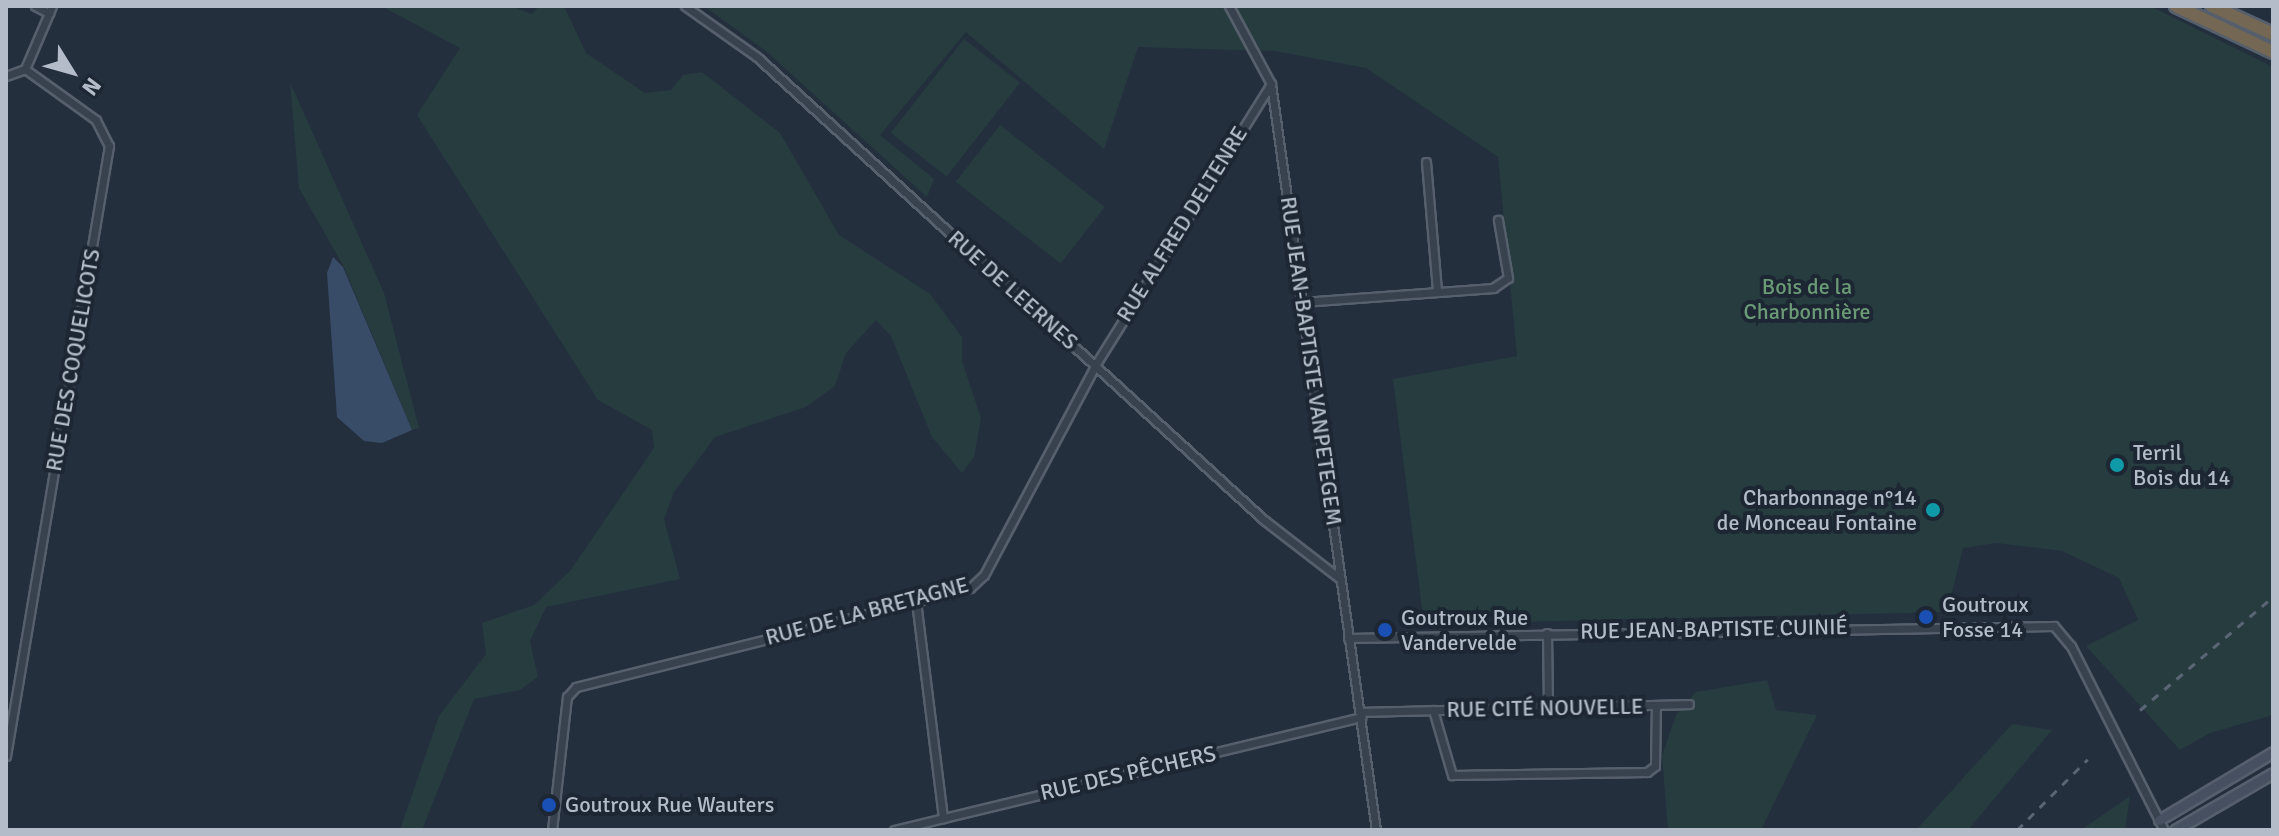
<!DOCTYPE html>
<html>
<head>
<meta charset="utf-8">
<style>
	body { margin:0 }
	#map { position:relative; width:2279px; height:836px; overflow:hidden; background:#242f3e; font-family:Signika,sans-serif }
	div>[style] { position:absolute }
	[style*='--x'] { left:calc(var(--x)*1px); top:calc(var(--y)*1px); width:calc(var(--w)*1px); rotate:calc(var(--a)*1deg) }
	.green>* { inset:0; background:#263c3f; transform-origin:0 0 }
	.water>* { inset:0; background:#394c67 }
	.roads { filter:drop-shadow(2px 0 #565f6c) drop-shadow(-2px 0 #565f6c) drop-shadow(0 2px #565f6c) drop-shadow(0 -2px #565f6c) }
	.street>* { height:7px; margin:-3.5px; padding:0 3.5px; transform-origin:3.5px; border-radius:3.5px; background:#38414e }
	.secondary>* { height:9px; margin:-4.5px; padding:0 4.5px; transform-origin:4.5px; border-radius:4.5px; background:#465061 }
	.highway>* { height:12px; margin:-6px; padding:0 6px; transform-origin:6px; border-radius:6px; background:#746855 }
	.rail>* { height:3px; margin-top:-1.5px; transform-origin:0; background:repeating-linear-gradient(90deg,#5a6575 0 8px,transparent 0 16px) }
	.dots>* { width:22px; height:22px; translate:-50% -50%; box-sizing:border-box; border:4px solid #1d2633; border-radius:50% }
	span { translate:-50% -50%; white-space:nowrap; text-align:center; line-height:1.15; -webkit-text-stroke:8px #1d2633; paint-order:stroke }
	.street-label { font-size:22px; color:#b4bcc9 }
	.park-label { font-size:22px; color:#6b9a76 }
	.poi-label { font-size:22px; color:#b4bcc9 }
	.left { translate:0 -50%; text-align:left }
	.right { translate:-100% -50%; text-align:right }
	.frame { position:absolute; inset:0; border:8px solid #b4bcc9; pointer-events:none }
	.north { position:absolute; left:32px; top:32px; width:80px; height:80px; -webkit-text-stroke:6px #1d2633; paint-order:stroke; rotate:127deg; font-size:22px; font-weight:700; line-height:32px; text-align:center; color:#b4bcc9 }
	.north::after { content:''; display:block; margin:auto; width:28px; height:36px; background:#b4bcc9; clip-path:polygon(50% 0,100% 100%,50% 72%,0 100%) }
</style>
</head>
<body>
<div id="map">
	<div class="green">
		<div style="clip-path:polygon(381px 6px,510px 6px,532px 14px,539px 6px,564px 6px,586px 53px,645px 93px,671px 90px,683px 75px,702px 72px,780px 133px,839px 235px,930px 294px,962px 337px,962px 361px,981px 418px,974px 457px,962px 473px,932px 437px,891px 336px,876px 320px,846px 353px,835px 386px,806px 407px,715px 437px,674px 492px,664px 519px,680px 579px,546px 607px,530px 641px,538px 677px,520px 690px,474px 699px,422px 830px,400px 830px,439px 716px,486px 654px,482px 623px,534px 605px,570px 571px,654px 448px,652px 430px,598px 400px,417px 115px,460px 48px)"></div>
		<div style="clip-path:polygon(704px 6px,2150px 6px,2273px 67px,2273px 715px,2210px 733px,2180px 750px,2086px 646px,2138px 620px,2119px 578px,2062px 551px,1997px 543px,1963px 548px,1947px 612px,1424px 624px,1393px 379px,1517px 356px,1498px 157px,1366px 68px,1275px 51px,1138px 47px,1104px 149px,966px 32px,880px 135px,934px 179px,927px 197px,767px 52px)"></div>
		<div style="left:964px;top:39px;width:71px;height:119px;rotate:38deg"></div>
		<div style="clip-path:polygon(290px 82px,384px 293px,419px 428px,412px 430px,344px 267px,299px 188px)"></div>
		<div style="left:1000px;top:125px;width:133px;height:72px;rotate:38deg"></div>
		<div style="clip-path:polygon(1767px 680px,1776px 710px,1817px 715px,1761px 830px,1668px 830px,1662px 756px,1676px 715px,1696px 692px)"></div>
		<div style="clip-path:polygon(2012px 724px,2052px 730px,1968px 830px,1916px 830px)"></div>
		<div style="clip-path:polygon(2130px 796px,2125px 830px,2081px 830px)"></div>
	</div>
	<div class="water">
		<div style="clip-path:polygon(333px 257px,343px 267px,412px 430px,382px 443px,364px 441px,337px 417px,327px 273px)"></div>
	</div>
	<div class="roads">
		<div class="street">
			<div style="--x:35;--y:6;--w:16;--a:27"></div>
			<div style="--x:685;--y:6;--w:88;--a:35.3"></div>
			<div style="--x:757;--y:57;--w:687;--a:42.4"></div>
			<div style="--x:1264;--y:520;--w:95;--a:37.7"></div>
			<div style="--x:1229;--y:6;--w:89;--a:61.7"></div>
			<div style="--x:1271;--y:84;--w:753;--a:81.99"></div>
			<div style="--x:25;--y:69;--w:69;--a:-66.8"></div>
			<div style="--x:6;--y:76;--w:20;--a:-20"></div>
			<div style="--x:1426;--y:162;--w:129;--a:85.1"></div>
			<div style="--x:1302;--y:302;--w:192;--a:-4.2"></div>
			<div style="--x:1493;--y:288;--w:18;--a:-34"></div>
			<div style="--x:1508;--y:278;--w:59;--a:-99.8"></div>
			<div style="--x:916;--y:601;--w:219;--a:82.9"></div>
			<div style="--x:1547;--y:633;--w:75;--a:89.2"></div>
			<div style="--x:1348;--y:638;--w:706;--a:-0.97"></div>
			<div style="--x:2054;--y:626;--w:26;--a:50"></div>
			<div style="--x:2071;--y:646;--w:206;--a:63.2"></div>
			<div style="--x:1433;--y:710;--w:68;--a:73.7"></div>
			<div style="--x:1452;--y:775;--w:195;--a:-0.9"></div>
			<div style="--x:1647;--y:772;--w:10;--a:-37"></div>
			<div style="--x:1655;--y:766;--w:61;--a:-89.1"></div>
			<div style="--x:1361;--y:712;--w:328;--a:-1.4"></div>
			<div style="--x:6;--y:756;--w:619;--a:-80.42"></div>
			<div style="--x:109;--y:146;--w:29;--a:-117"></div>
			<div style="--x:96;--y:120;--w:87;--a:-144.3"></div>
			<div style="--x:552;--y:830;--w:134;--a:-83.6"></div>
			<div style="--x:567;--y:697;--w:13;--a:-48"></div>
			<div style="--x:576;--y:687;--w:406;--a:-14.1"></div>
			<div style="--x:970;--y:588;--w:19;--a:-43"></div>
			<div style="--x:984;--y:575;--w:239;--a:-62"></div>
			<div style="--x:1096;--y:364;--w:330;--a:-58"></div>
			<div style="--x:894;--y:830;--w:481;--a:-13.6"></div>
		</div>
		<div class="secondary">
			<div style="--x:2159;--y:820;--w:133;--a:-30.8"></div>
			<div style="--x:2175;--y:830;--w:113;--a:-30.2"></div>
		</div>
		<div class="highway">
			<div style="--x:2176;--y:6;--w:107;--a:25.4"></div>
			<div style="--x:2212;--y:6;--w:67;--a:24.7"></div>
		</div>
	</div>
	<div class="rail">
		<div style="--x:2140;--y:710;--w:175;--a:-40.4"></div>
		<div style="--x:2017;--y:830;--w:100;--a:-45"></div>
	</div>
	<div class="dots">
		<div style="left:2117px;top:465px;background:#0f9aa8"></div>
		<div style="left:1933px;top:510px;background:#0f9aa8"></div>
		<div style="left:1926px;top:617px;background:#1a4fb4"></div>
		<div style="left:1385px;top:630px;background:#1a4fb4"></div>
		<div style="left:549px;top:805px;background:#1a4fb4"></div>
	</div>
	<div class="street-label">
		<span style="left:1182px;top:224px;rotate:-58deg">RUE ALFRED DELTENRE</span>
		<span style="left:1013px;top:290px;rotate:42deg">RUE DE LEERNES</span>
		<span style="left:73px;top:360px;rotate:-80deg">RUE DES COQUELICOTS</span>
		<span style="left:1311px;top:361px;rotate:82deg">RUE JEAN-BAPTISTE VANPETEGEM</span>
		<span style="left:867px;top:611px;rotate:-15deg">RUE DE LA BRETAGNE</span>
		<span style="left:1714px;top:629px;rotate:-1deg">RUE JEAN-BAPTISTE CUINIÉ</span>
		<span style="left:1545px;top:708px;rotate:-1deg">RUE CITÉ NOUVELLE</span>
		<span style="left:1128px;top:773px;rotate:-13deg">RUE DES PÊCHERS</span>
	</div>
	<div class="park-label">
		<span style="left:1807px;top:299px">Bois de la<br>Charbonnière</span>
	</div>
	<div class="poi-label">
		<span class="left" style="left:2133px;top:465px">Terril<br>Bois du 14</span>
		<span class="right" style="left:1917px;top:510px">Charbonnage n°14<br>de Monceau Fontaine</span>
		<span class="left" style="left:1942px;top:617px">Goutroux<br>Fosse 14</span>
		<span class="left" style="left:1401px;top:630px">Goutroux Rue<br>Vandervelde</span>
		<span class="left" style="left:565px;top:805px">Goutroux Rue Wauters</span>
	</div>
	<div class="frame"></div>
	<div class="north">N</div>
</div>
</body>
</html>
